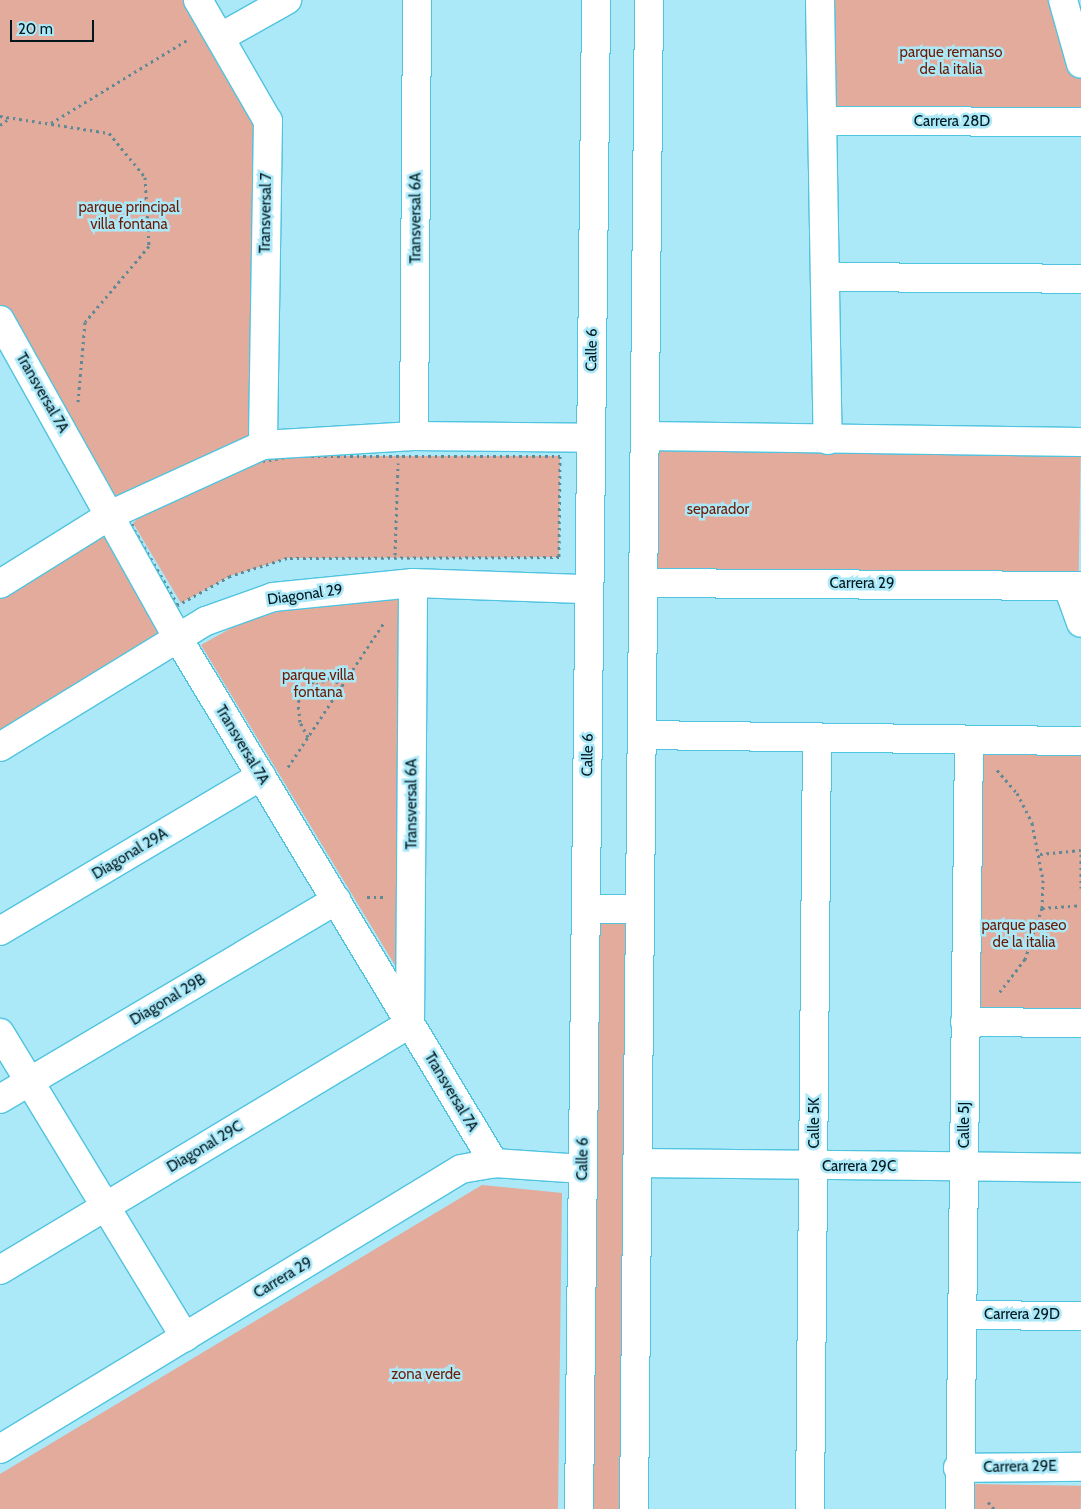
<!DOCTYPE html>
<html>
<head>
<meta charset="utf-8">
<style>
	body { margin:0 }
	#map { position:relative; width:1081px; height:1509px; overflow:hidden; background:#abe8f8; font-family:Cabin,sans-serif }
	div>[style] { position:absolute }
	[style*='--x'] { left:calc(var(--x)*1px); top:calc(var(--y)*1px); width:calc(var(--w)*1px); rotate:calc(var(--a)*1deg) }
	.green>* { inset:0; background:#e3ab9b; transform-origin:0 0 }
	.path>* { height:3px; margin-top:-1.5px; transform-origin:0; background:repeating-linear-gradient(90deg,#5e8995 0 2.5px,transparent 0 6.5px) }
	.roads { filter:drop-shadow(1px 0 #50c4df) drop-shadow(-1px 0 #50c4df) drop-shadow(0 1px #50c4df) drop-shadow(0 -1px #50c4df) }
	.street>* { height:28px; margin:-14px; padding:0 14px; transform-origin:14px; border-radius:14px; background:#fff }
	span { translate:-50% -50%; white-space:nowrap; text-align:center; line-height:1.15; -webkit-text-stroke:5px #abe8f8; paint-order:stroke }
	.park-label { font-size:15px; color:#6d1b04 }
	.street-label { font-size:15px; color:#01171d }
	.scale { position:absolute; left:10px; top:20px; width:84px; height:22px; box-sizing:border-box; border:2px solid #01171d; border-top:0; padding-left:6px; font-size:15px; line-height:18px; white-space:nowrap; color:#01171d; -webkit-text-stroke:4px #abe8f8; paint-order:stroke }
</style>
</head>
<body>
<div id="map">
	<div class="green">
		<div style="clip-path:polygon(0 0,188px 0,257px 110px,257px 442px,180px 466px,111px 507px,0 309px)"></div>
		<div style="clip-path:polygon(820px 0,1064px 0,1081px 62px,1081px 122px,824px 121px)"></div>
		<div style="left:645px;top:436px;width:436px;height:147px;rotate:1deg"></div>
		<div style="clip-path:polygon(292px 456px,560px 456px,559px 557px,287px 558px,230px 576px,181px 603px,133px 523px,154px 505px,256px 462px)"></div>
		<div style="clip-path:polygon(108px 524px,172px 637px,0 742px,0 588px)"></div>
		<div style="clip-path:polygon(319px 600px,400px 600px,396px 967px,201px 645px,242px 622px)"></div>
		<div style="left:969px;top:741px;width:112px;height:281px"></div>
		<div style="left:586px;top:909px;width:54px;height:600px"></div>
		<div style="clip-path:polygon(482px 1185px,562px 1193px,558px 1509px,0 1509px,0 1474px)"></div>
		<div style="left:974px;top:1484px;width:107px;height:25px;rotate:1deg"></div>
	</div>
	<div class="path">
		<div style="--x:0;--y:116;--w:110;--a:8.9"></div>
		<div style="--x:109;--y:133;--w:57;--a:50.7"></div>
		<div style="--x:145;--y:177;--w:69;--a:86.7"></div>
		<div style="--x:149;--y:246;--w:99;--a:130.1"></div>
		<div style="--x:85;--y:322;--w:80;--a:95"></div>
		<div style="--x:51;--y:123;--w:159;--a:-31.4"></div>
		<div style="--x:0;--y:125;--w:12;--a:-35"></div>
		<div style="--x:292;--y:456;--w:268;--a:0"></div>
		<div style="--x:560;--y:456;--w:101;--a:90.6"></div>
		<div style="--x:559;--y:557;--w:272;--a:179.8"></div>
		<div style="--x:287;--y:558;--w:60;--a:162.5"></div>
		<div style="--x:230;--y:576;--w:60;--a:150.9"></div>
		<div style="--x:178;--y:605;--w:91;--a:-120.2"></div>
		<div style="--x:132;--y:526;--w:9;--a:-77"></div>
		<div style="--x:134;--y:517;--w:80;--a:-27.5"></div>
		<div style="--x:205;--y:480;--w:54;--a:-19.4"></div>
		<div style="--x:256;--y:462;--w:36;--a:-9"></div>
		<div style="--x:395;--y:555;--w:92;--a:-88.1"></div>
		<div style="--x:308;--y:737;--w:17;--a:-118"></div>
		<div style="--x:300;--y:722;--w:20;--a:-96"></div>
		<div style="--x:298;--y:702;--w:25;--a:-56"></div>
		<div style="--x:312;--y:681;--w:6;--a:45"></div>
		<div style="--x:316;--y:685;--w:17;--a:-28"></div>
		<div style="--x:331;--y:677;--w:14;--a:39"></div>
		<div style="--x:288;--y:767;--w:172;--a:-56.4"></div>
		<div style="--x:997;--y:770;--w:30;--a:49"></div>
		<div style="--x:1017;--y:793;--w:34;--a:63"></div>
		<div style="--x:1032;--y:823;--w:58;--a:79.1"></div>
		<div style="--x:1043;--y:880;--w:28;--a:92"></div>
		<div style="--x:1042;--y:908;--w:54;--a:108.4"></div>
		<div style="--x:1025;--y:959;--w:44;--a:127.6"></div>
		<div style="--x:1040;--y:854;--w:41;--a:-5.6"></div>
		<div style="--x:1081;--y:854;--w:34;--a:90"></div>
		<div style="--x:367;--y:897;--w:16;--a:0"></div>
		<div style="--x:1042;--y:908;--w:39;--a:-4"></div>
		<div style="--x:988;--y:1502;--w:9;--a:49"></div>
	</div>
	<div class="roads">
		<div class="street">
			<div style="--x:198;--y:0;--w:140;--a:60"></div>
			<div style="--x:268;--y:121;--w:324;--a:90.9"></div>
			<div style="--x:820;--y:0;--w:440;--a:89"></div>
			<div style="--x:1063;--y:0;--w:66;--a:74.3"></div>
			<div style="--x:221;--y:37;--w:76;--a:-29.3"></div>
			<div style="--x:824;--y:121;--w:257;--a:0.2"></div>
			<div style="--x:826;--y:277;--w:255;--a:0.4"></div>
			<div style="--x:0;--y:320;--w:367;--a:60.8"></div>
			<div style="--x:179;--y:640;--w:611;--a:58.94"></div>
			<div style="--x:414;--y:436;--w:436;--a:-89.6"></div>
			<div style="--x:645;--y:436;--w:436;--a:0.8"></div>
			<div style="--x:643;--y:583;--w:438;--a:0.4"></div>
			<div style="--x:0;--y:584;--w:132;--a:-32"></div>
			<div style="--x:112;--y:514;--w:166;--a:-24.6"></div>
			<div style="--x:263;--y:445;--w:151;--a:-3.4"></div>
			<div style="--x:414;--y:436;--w:177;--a:0.6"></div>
			<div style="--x:1068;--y:587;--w:38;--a:70"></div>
			<div style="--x:642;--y:735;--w:439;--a:0.8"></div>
			<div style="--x:0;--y:747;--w:241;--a:-31.5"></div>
			<div style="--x:206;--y:621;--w:71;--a:-19.7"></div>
			<div style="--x:273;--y:597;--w:141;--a:-5.7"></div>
			<div style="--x:413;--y:583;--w:176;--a:2"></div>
			<div style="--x:586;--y:909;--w:54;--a:0"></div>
			<div style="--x:0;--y:931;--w:304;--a:-30.7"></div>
			<div style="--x:965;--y:1022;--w:116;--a:0.5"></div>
			<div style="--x:0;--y:1033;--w:356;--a:58.7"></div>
			<div style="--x:0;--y:1099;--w:391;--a:-30.6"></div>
			<div style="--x:637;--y:1163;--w:444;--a:0.6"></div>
			<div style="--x:0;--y:1270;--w:478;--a:-31"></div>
			<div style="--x:410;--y:1024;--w:441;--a:-89.6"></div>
			<div style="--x:963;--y:1315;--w:118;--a:0.5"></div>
			<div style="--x:0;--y:1449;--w:539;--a:-31.27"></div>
			<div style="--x:461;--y:1169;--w:34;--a:-10"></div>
			<div style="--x:494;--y:1163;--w:89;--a:3.9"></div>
			<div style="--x:958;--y:1468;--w:123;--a:-0.5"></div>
			<div style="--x:579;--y:1509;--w:1509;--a:-89.35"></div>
			<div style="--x:634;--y:1509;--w:1509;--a:-89.43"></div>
			<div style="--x:810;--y:1509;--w:772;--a:-89.48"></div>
			<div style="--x:960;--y:1509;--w:768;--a:-89.33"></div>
		</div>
	</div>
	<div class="park-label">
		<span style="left:951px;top:61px">parque remanso<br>de la italia</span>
		<span style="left:129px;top:216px">parque principal<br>villa fontana</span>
		<span style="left:718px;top:510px">separador</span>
		<span style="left:318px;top:684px">parque villa<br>fontana</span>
		<span style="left:1024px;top:934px">parque paseo<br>de la italia</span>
		<span style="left:426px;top:1375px">zona verde</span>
	</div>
	<div class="street-label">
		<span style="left:952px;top:122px">Carrera 28D</span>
		<span style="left:266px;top:213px;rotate:-89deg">Transversal 7</span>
		<span style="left:416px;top:218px;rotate:-90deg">Transversal 6A</span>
		<span style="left:592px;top:350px;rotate:-89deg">Calle 6</span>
		<span style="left:42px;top:393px;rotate:60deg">Transversal 7A</span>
		<span style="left:862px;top:584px">Carrera 29</span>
		<span style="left:305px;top:595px;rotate:-8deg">Diagonal 29</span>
		<span style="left:242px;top:745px;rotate:59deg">Transversal 7A</span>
		<span style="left:588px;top:755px;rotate:-89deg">Calle 6</span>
		<span style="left:412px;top:804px;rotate:-90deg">Transversal 6A</span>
		<span style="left:130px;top:854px;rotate:-31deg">Diagonal 29A</span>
		<span style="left:168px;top:1000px;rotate:-31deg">Diagonal 29B</span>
		<span style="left:451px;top:1092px;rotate:59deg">Transversal 7A</span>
		<span style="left:815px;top:1123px;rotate:-90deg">Calle 5K</span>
		<span style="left:965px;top:1125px;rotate:-90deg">Calle 5J</span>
		<span style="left:205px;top:1147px;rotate:-31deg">Diagonal 29C</span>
		<span style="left:583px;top:1159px;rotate:-89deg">Calle 6</span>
		<span style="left:859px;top:1167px">Carrera 29C</span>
		<span style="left:283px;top:1278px;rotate:-31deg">Carrera 29</span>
		<span style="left:1022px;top:1315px">Carrera 29D</span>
		<span style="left:1020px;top:1467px;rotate:-1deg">Carrera 29E</span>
	</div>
	<div class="scale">20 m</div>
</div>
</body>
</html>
